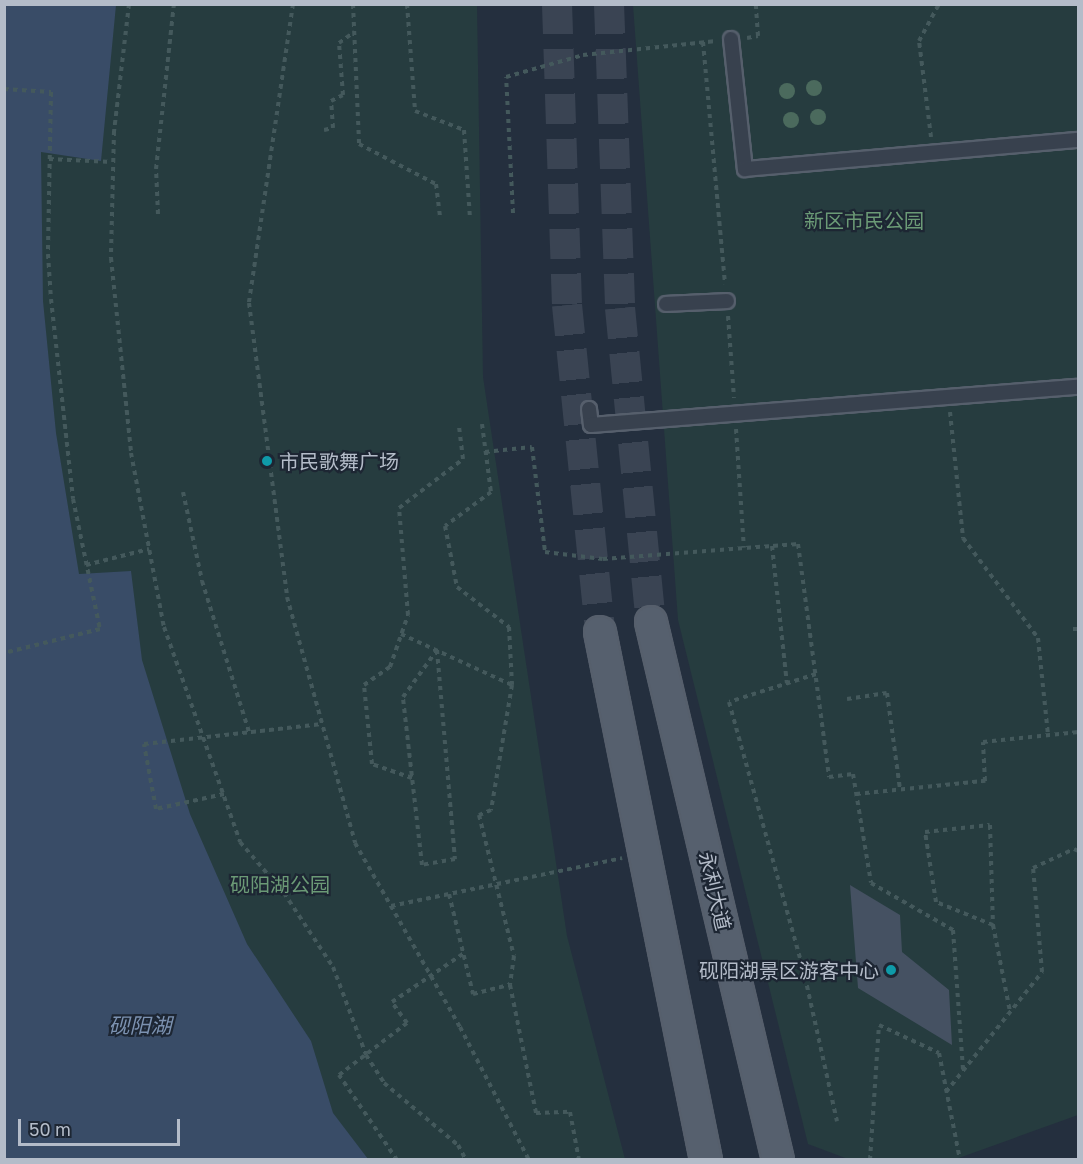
<!DOCTYPE html>
<html>
<head>
<meta charset="utf-8">
<style>
	body { margin:0 }
	#map { position:relative; width:1083px; height:1164px; overflow:hidden; background:#242f3e; font-family:"Golos Text","Noto Sans SC",sans-serif }
	div>[style] { position:absolute }
	[style*='--x'] { left:calc(var(--x)*1px); top:calc(var(--y)*1px); width:calc(var(--w)*1px); rotate:calc(var(--a)*1deg) }
	.green>* { inset:0; background:#263c3f }
	.water>* { inset:0; background:#394c67 }
	.building>* { inset:0; background:#455162 }
	.primary-tunnel>* { height:30px; margin-top:-15px; transform-origin:0; background:repeating-linear-gradient(90deg,#3a4453 0 30px,transparent 0 45px) }
	.path>* { height:4px; margin-top:-2px; transform-origin:0; background:repeating-linear-gradient(90deg,#44595c 0 4.5px,transparent 0 9px) }
	.roads { filter:drop-shadow(2px 0 #565f6c) drop-shadow(-2px 0 #565f6c) drop-shadow(0 2px #565f6c) drop-shadow(0 -2px #565f6c) }
	.pedestrian>* { height:14px; margin:-7px; padding:0 7px; transform-origin:7px; border-radius:7px; background:#38414e }
	.primary>* { height:30px; margin:-15px; padding:0 15px; transform-origin:15px; border-radius:15px; background:#56606e }
	.trees>* { width:16px; height:16px; margin:-8px; border-radius:50%; background:#4b6a5d }
	.dots>* { width:16px; height:16px; translate:-50% -50%; box-sizing:border-box; border:3px solid #1d2633; border-radius:50% }
	span { translate:-50% -50%; white-space:nowrap; text-align:center; line-height:1.15; -webkit-text-stroke:4.5px #1d2633; paint-order:stroke }
	.park-label { font-size:20px; color:#6b9a76 }
	.poi-label { font-size:20px; color:#b4bcc9 }
	.left { translate:0 -50%; text-align:left }
	.right { translate:-100% -50%; text-align:right }
	.street-label { font-size:20px; color:#b4bcc9 }
	.water-label { font-size:21px; color:#7c92b1; font-style:italic }
	.frame { position:absolute; inset:0; border:6px solid #b4bcc9; pointer-events:none }
	.scale { position:absolute; left:18px; top:1119px; width:162px; height:27px; box-sizing:border-box; border:3px solid #b4bcc9; border-top:0; padding-left:8px; font-size:18px; line-height:21px; white-space:nowrap; color:#b4bcc9; -webkit-text-stroke:4px #1d2633; paint-order:stroke }
</style>
</head>
<body>
<div id="map">
	<div class="green">
		<div style="clip-path:polygon(5px 5px,477px 5px,483px 377px,567px 936px,625px 1159px,5px 1160px)"></div>
		<div style="clip-path:polygon(633px 5px,1078px 5px,1078px 1115px,956px 1159px,848px 1159px,808px 1144px,678px 620px)"></div>
	</div>
	<div class="water">
		<div style="clip-path:polygon(5px 4px,116px 5px,101px 161px,41px 152px,43px 301px,56px 433px,79px 574px,131px 571px,142px 660px,190px 814px,247px 944px,311px 1041px,333px 1113px,368px 1159px,5px 1159px)"></div>
	</div>
	<div class="building">
		<div style="clip-path:polygon(850px 885px,900px 915px,902px 952px,949px 990px,952px 1045px,858px 988px)"></div>
	</div>
	<div class="primary-tunnel">
		<div style="--x:557;--y:4;--w:301;--a:88.1"></div>
		<div style="--x:567;--y:305;--w:329;--a:84.2"></div>
		<div style="--x:609;--y:4;--w:304;--a:87.9"></div>
		<div style="--x:620;--y:308;--w:316;--a:84.4"></div>
	</div>
	<div class="path">
		<div style="--x:129;--y:4;--w:128;--a:96.7"></div>
		<div style="--x:114;--y:131;--w:127;--a:91.4"></div>
		<div style="--x:111;--y:258;--w:196;--a:84.1"></div>
		<div style="--x:131;--y:453;--w:177;--a:79.3"></div>
		<div style="--x:164;--y:627;--w:228;--a:70.5"></div>
		<div style="--x:240;--y:842;--w:67;--a:49.2"></div>
		<div style="--x:284;--y:893;--w:89;--a:56.5"></div>
		<div style="--x:333;--y:967;--w:94;--a:69.4"></div>
		<div style="--x:366;--y:1055;--w:33;--a:57"></div>
		<div style="--x:384;--y:1083;--w:97;--a:40"></div>
		<div style="--x:458;--y:1145;--w:17;--a:62"></div>
		<div style="--x:293;--y:4;--w:302;--a:98.4"></div>
		<div style="--x:249;--y:303;--w:296;--a:82.6"></div>
		<div style="--x:287;--y:597;--w:255;--a:74.5"></div>
		<div style="--x:355;--y:843;--w:212;--a:60.3"></div>
		<div style="--x:460;--y:1027;--w:150;--a:62.6"></div>
		<div style="--x:353;--y:4;--w:140;--a:87.5"></div>
		<div style="--x:359;--y:144;--w:87;--a:27.5"></div>
		<div style="--x:436;--y:184;--w:35;--a:83"></div>
		<div style="--x:407;--y:4;--w:107;--a:85.7"></div>
		<div style="--x:415;--y:111;--w:53;--a:21.2"></div>
		<div style="--x:464;--y:130;--w:87;--a:86.1"></div>
		<div style="--x:747;--y:38;--w:11;--a:-10"></div>
		<div style="--x:758;--y:36;--w:32;--a:-94"></div>
		<div style="--x:703;--y:42;--w:243;--a:84.8"></div>
		<div style="--x:4;--y:89;--w:47;--a:3.7"></div>
		<div style="--x:51;--y:92;--w:162;--a:91.1"></div>
		<div style="--x:48;--y:254;--w:45;--a:86.2"></div>
		<div style="--x:51;--y:299;--w:201;--a:83.7"></div>
		<div style="--x:73;--y:499;--w:133;--a:78.3"></div>
		<div style="--x:100;--y:629;--w:99;--a:166"></div>
		<div style="--x:324;--y:130;--w:9;--a:-13"></div>
		<div style="--x:333;--y:128;--w:27;--a:-94"></div>
		<div style="--x:331;--y:101;--w:13;--a:-27"></div>
		<div style="--x:343;--y:95;--w:52;--a:-94.4"></div>
		<div style="--x:339;--y:43;--w:19;--a:-36"></div>
		<div style="--x:931;--y:137;--w:97;--a:-97.1"></div>
		<div style="--x:919;--y:41;--w:42;--a:-61.6"></div>
		<div style="--x:49;--y:159;--w:63;--a:2.7"></div>
		<div style="--x:513;--y:213;--w:136;--a:-92.9"></div>
		<div style="--x:506;--y:77;--w:80;--a:-15.9"></div>
		<div style="--x:583;--y:55;--w:134;--a:-6"></div>
		<div style="--x:158;--y:214;--w:45;--a:-92.5"></div>
		<div style="--x:156;--y:169;--w:166;--a:-83.8"></div>
		<div style="--x:728;--y:316;--w:82;--a:85.8"></div>
		<div style="--x:950;--y:412;--w:127;--a:84.1"></div>
		<div style="--x:963;--y:538;--w:125;--a:53.1"></div>
		<div style="--x:1038;--y:638;--w:98;--a:84.1"></div>
		<div style="--x:482;--y:424;--w:69;--a:82.5"></div>
		<div style="--x:491;--y:492;--w:57;--a:143.5"></div>
		<div style="--x:445;--y:526;--w:62;--a:78.9"></div>
		<div style="--x:457;--y:587;--w:66;--a:37.6"></div>
		<div style="--x:509;--y:627;--w:58;--a:87"></div>
		<div style="--x:512;--y:685;--w:127;--a:99.5"></div>
		<div style="--x:491;--y:810;--w:13;--a:157"></div>
		<div style="--x:479;--y:815;--w:145;--a:76.1"></div>
		<div style="--x:514;--y:956;--w:29;--a:98"></div>
		<div style="--x:510;--y:985;--w:131;--a:78.5"></div>
		<div style="--x:536;--y:1113;--w:34;--a:-2"></div>
		<div style="--x:570;--y:1112;--w:49;--a:79.4"></div>
		<div style="--x:736;--y:429;--w:119;--a:86.2"></div>
		<div style="--x:485;--y:452;--w:47;--a:-6.1"></div>
		<div style="--x:532;--y:447;--w:106;--a:82.9"></div>
		<div style="--x:545;--y:552;--w:58;--a:6.9"></div>
		<div style="--x:603;--y:559;--w:196;--a:-4.4"></div>
		<div style="--x:798;--y:544;--w:235;--a:82.4"></div>
		<div style="--x:829;--y:777;--w:24;--a:-7"></div>
		<div style="--x:853;--y:774;--w:110;--a:80.6"></div>
		<div style="--x:871;--y:883;--w:95;--a:29.8"></div>
		<div style="--x:953;--y:930;--w:141;--a:85.9"></div>
		<div style="--x:183;--y:492;--w:91;--a:77.9"></div>
		<div style="--x:202;--y:581;--w:158;--a:72.7"></div>
		<div style="--x:772;--y:546;--w:138;--a:83.8"></div>
		<div style="--x:86;--y:565;--w:65;--a:-14.3"></div>
		<div style="--x:1073;--y:629;--w:5;--a:0"></div>
		<div style="--x:401;--y:634;--w:122;--a:24.7"></div>
		<div style="--x:437;--y:650;--w:210;--a:85.1"></div>
		<div style="--x:455;--y:859;--w:34;--a:170"></div>
		<div style="--x:422;--y:865;--w:169;--a:-96.5"></div>
		<div style="--x:403;--y:697;--w:58;--a:-54.1"></div>
		<div style="--x:816;--y:674;--w:91;--a:162.2"></div>
		<div style="--x:729;--y:702;--w:276;--a:74.5"></div>
		<div style="--x:803;--y:968;--w:157;--a:77.5"></div>
		<div style="--x:847;--y:699;--w:40;--a:-8.5"></div>
		<div style="--x:887;--y:693;--w:97;--a:82.3"></div>
		<div style="--x:412;--y:778;--w:42;--a:-160.7"></div>
		<div style="--x:372;--y:764;--w:79;--a:-95.8"></div>
		<div style="--x:364;--y:685;--w:32;--a:-35"></div>
		<div style="--x:390;--y:667;--w:55;--a:-70.9"></div>
		<div style="--x:408;--y:615;--w:107;--a:-94.8"></div>
		<div style="--x:399;--y:508;--w:81;--a:-37.4"></div>
		<div style="--x:463;--y:459;--w:33;--a:-97"></div>
		<div style="--x:224;--y:794;--w:70;--a:167.6"></div>
		<div style="--x:156;--y:809;--w:66;--a:-100.5"></div>
		<div style="--x:144;--y:744;--w:179;--a:-6.4"></div>
		<div style="--x:856;--y:794;--w:130;--a:-5.8"></div>
		<div style="--x:985;--y:781;--w:39;--a:-93"></div>
		<div style="--x:983;--y:742;--w:96;--a:-6"></div>
		<div style="--x:449;--y:894;--w:103;--a:76.5"></div>
		<div style="--x:473;--y:994;--w:38;--a:-14"></div>
		<div style="--x:391;--y:906;--w:236;--a:-11.7"></div>
		<div style="--x:993;--y:925;--w:61;--a:-158"></div>
		<div style="--x:936;--y:902;--w:71;--a:-98.9"></div>
		<div style="--x:925;--y:832;--w:65;--a:-6.1"></div>
		<div style="--x:990;--y:825;--w:100;--a:88.3"></div>
		<div style="--x:993;--y:925;--w:89;--a:78.9"></div>
		<div style="--x:946;--y:1092;--w:154;--a:-51.3"></div>
		<div style="--x:1042;--y:972;--w:104;--a:-94.9"></div>
		<div style="--x:1033;--y:868;--w:45;--a:-24.9"></div>
		<div style="--x:1074;--y:849;--w:4;--a:27"></div>
		<div style="--x:397;--y:1160;--w:103;--a:-124.3"></div>
		<div style="--x:339;--y:1075;--w:86;--a:-37.4"></div>
		<div style="--x:407;--y:1023;--w:26;--a:-126"></div>
		<div style="--x:392;--y:1002;--w:87;--a:-34.2"></div>
		<div style="--x:870;--y:1160;--w:135;--a:-86.2"></div>
		<div style="--x:879;--y:1025;--w:66;--a:25"></div>
		<div style="--x:939;--y:1053;--w:109;--a:78.9"></div>
	</div>
	<div class="roads">
		<div class="pedestrian">
			<div style="--x:731;--y:39;--w:131;--a:83.9"></div>
			<div style="--x:745;--y:169;--w:334;--a:-5"></div>
			<div style="--x:666;--y:304;--w:61;--a:-2.8"></div>
			<div style="--x:589;--y:409;--w:16;--a:83"></div>
			<div style="--x:591;--y:425;--w:488;--a:-4.5"></div>
		</div>
		<div class="primary">
			<div style="--x:651;--y:622;--w:553;--a:76.72"></div>
			<div style="--x:600;--y:632;--w:539;--a:78.65"></div>
		</div>
	</div>
	<div class="trees">
		<div style="left:814px;top:88px"></div>
		<div style="left:787px;top:91px"></div>
		<div style="left:818px;top:117px"></div>
		<div style="left:791px;top:120px"></div>
	</div>
	<div class="dots">
		<div style="left:267px;top:461px;background:#0f9aa8"></div>
		<div style="left:891px;top:970px;background:#0f9aa8"></div>
	</div>
	<div class="park-label">
		<span style="left:864px;top:220px">新区市民公园</span>
		<span style="left:280px;top:884px">砚阳湖公园</span>
	</div>
	<div class="poi-label">
		<span class="left" style="left:279px;top:461px">市民歌舞广场</span>
		<span class="right" style="left:879px;top:970px">砚阳湖景区游客中心</span>
	</div>
	<div class="street-label">
		<span style="left:715px;top:891px;rotate:77deg">永利大道</span>
	</div>
	<div class="water-label">
		<span style="left:140px;top:1025px">砚阳湖</span>
	</div>
	<div class="frame"></div>
	<div class="scale">50 m</div>
</div>
</body>
</html>
